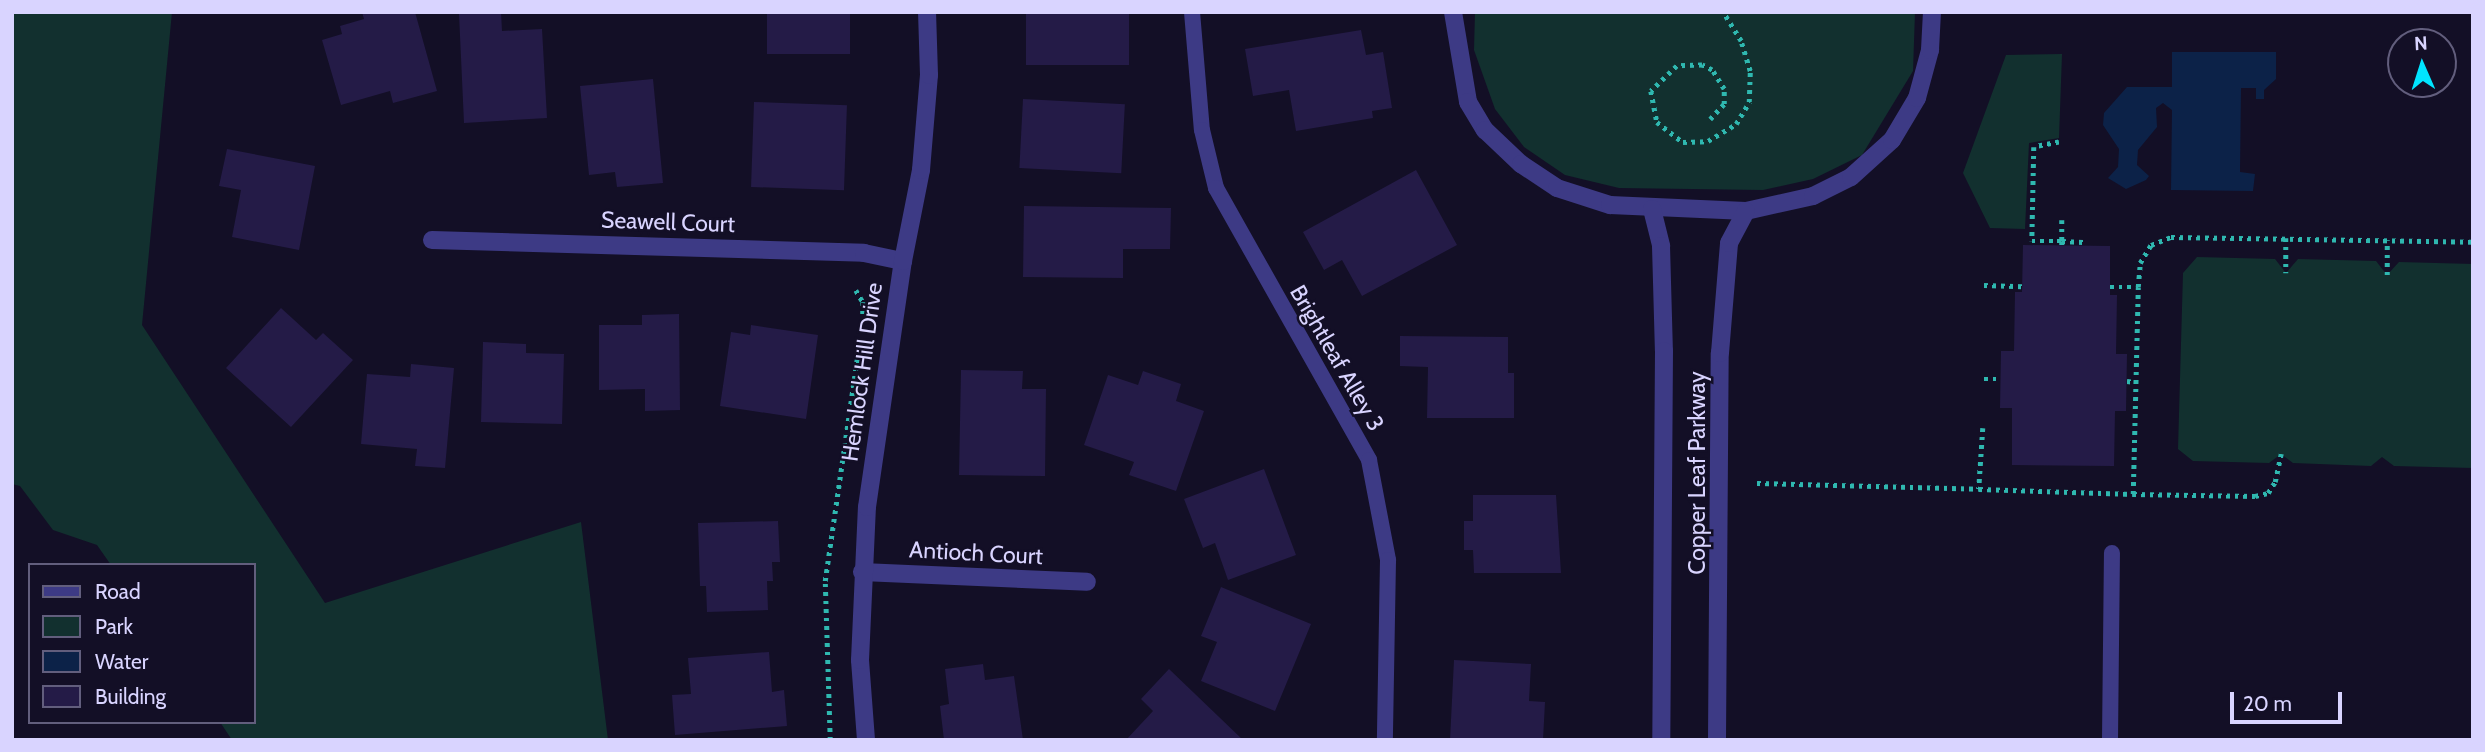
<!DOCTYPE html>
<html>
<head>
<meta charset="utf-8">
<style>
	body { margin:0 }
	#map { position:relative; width:2485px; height:752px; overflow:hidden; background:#130f26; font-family:Cabin,sans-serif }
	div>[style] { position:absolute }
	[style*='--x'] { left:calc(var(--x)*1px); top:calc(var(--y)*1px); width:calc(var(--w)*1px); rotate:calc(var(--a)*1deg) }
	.green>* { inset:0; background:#12302f }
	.water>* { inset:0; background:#0c2248 }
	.building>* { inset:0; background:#241b47; transform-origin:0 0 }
	.path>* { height:4.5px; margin-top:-2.25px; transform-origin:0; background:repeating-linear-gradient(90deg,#2fb8b0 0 3.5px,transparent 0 8.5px) }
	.lane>* { height:16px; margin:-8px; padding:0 8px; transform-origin:8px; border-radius:8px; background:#3d3a85 }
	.street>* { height:18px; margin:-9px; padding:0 9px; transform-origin:9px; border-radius:9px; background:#3d3a85 }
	span { translate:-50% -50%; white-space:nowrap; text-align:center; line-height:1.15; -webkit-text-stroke:5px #130f26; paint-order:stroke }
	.street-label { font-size:23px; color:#d9d4ff }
	.frame { position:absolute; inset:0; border:14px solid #d9d4ff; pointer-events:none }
	.legend { position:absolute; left:28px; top:563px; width:228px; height:161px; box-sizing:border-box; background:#130f26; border:2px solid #625e7d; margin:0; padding:9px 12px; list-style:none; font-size:21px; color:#d9d4ff }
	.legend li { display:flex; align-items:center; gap:14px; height:35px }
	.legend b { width:35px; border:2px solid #625e7d }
	.north { position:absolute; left:2387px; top:28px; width:70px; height:70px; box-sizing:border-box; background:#130f26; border:2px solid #625e7d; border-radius:50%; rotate:357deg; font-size:19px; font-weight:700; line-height:28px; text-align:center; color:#d9d4ff }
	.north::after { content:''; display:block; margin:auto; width:24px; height:32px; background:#00e5ff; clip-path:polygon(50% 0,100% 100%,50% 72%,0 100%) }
	.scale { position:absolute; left:2230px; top:692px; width:112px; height:32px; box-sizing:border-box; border:4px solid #d9d4ff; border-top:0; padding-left:9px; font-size:21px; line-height:24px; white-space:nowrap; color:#d9d4ff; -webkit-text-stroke:5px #130f26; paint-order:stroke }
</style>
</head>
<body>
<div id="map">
	<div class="green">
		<div style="clip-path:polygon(12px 12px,172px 12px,142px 325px,325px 603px,581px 522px,608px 740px,232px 740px,220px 722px,254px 722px,254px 565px,111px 565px,97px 545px,53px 530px,20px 486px,12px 484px)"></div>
		<div style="clip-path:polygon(1475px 12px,1915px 12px,1913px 71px,1862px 155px,1813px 179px,1763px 190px,1619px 188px,1565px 175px,1524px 147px,1495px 109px,1474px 50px)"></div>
		<div style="clip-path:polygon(2062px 54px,2059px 138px,2029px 143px,2025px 229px,1990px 228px,1963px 173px,2006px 55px)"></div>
		<div style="clip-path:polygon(2197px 257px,2275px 259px,2286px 273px,2298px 259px,2376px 261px,2387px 275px,2399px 262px,2473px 264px,2473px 468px,2394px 466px,2382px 457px,2371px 466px,2293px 463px,2281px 454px,2269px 463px,2193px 461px,2178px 449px,2183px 273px)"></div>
	</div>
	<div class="water">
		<div style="clip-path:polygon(2172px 52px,2276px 52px,2276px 79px,2264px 90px,2264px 99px,2256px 99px,2256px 88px,2241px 88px,2240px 172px,2255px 174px,2253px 191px,2171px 190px,2172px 110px,2163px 103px,2156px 108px,2157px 127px,2138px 150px,2137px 165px,2149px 176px,2146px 180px,2126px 189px,2108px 178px,2118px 167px,2119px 149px,2103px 125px,2104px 113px,2127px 87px,2172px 87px)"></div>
	</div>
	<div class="building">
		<div style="clip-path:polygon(362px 12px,415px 12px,437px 91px,393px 103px,390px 91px,341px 105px,322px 40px,342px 34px,340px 26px,364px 19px)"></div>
		<div style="clip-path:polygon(501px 12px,502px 31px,542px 29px,547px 118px,464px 123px,459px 14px)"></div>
		<div style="left:767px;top:12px;width:83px;height:42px"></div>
		<div style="left:1026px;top:12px;width:103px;height:53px"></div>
		<div style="clip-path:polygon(1361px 30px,1366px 55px,1383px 52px,1392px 108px,1372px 111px,1373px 118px,1296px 131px,1289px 90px,1253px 96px,1245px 49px)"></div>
		<div style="clip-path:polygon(653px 79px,663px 183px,617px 187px,615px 172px,589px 175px,580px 86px)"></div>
		<div style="left:1023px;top:99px;width:102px;height:69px;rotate:3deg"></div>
		<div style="left:754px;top:102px;width:93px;height:85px;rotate:2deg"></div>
		<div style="clip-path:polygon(227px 149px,315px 166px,299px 250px,232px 237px,241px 190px,219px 186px)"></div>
		<div style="clip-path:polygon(1416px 170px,1457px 245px,1362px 296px,1342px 260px,1324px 270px,1303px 232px)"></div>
		<div style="clip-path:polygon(1024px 206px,1171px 208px,1170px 249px,1123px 249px,1123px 278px,1023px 277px)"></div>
		<div style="clip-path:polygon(2023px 245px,2110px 246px,2110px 295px,2117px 295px,2116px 354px,2127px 354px,2126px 411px,2115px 411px,2114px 466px,2012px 465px,2012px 408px,2000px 408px,2001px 351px,2014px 351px,2015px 292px,2022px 292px)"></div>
		<div style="clip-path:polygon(281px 308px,316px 340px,323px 333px,353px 360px,291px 427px,226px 368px)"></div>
		<div style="clip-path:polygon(679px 314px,680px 410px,645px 411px,645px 389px,599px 390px,599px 325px,642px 325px,642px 315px)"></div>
		<div style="clip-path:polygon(751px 325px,818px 335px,806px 419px,720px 406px,731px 332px,750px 335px)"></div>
		<div style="clip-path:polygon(1400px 336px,1508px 337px,1508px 373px,1514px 373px,1514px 418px,1427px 418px,1428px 367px,1400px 366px)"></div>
		<div style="clip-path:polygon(483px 342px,526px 344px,526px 353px,564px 354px,562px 424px,481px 422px)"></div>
		<div style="clip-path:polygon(411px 364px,454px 368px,445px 468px,415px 466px,417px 449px,361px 444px,367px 374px,410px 377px)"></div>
		<div style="clip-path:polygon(961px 370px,1023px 371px,1022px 389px,1046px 389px,1045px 476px,959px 475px)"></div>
		<div style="clip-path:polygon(1143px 371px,1181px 384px,1176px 401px,1204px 411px,1176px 491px,1129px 475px,1134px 462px,1084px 445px,1108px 375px,1138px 385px)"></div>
		<div style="clip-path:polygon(1264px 469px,1296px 555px,1228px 580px,1215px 543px,1203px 548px,1184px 499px)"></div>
		<div style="clip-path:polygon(1473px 495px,1556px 495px,1561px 573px,1474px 573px,1473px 550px,1464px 550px,1464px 521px,1473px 521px)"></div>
		<div style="clip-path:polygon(778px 521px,780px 562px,772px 562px,773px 581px,767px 581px,768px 610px,707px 612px,706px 586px,700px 586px,698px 523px)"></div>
		<div style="clip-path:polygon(1221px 587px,1311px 624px,1275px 711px,1201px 681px,1217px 642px,1201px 636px)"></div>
		<div style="clip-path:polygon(769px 652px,772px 692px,784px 690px,787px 726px,675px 735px,672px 695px,691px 694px,688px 658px)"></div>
		<div style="clip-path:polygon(1454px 660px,1531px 664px,1529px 701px,1545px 702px,1543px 740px,1450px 740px)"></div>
		<div style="clip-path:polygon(983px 664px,985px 680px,1014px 676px,1023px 740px,944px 740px,940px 706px,949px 704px,945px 669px)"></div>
		<div style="clip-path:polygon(1169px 669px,1243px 740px,1126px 740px,1153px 711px,1141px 699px)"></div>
	</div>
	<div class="path">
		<div style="--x:1710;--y:119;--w:21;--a:-47"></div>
		<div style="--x:1724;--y:104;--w:15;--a:-90"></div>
		<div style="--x:1724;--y:89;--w:22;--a:-122"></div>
		<div style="--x:1712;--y:70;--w:11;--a:-153"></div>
		<div style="--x:1702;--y:65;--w:25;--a:178"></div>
		<div style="--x:1677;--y:66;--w:36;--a:136"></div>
		<div style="--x:1651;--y:91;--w:32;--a:79"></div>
		<div style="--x:1657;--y:122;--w:33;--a:38"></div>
		<div style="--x:1683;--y:142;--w:25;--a:-2"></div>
		<div style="--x:1708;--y:141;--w:33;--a:-31"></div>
		<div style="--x:1736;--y:124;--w:26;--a:-59"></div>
		<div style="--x:1749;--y:102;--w:31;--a:-88"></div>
		<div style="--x:1750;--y:71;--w:31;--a:-107"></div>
		<div style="--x:1741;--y:41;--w:34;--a:-122"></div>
		<div style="--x:2059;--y:142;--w:25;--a:169"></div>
		<div style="--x:2034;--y:147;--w:94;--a:91.2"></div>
		<div style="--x:2032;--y:241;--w:30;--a:0"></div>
		<div style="--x:2062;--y:241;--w:5;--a:90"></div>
		<div style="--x:2062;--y:220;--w:21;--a:90"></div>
		<div style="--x:2062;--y:241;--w:21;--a:3"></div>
		<div style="--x:2286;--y:238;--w:35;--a:90"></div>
		<div style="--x:2387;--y:275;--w:35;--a:-90"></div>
		<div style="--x:1984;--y:285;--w:38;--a:2"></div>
		<div style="--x:2110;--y:287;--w:28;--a:0"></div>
		<div style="--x:856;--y:290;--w:14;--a:60"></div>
		<div style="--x:863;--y:302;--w:21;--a:90"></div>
		<div style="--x:1984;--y:379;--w:17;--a:0"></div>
		<div style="--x:2127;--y:381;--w:8;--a:7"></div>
		<div style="--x:1983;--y:428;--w:61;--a:93.8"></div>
		<div style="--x:1979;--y:489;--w:154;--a:1.9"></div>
		<div style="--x:2133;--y:494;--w:207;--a:-88.6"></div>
		<div style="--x:2138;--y:287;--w:24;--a:-85"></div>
		<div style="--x:2140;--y:263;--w:21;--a:-59"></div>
		<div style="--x:2151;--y:245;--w:22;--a:-22"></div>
		<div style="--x:2171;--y:237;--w:302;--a:0.9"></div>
		<div style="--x:1757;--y:483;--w:222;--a:1.5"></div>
		<div style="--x:2133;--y:494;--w:122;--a:0.9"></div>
		<div style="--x:2255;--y:496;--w:13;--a:-13"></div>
		<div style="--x:2268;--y:493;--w:13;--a:-58"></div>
		<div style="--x:2275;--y:482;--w:29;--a:-78"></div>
		<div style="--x:830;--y:740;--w:159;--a:-91.8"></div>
		<div style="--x:825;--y:581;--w:224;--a:-81.8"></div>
	</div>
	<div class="lane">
		<div style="--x:1192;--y:12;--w:118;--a:85.2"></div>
		<div style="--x:1202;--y:130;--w:60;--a:76.4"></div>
		<div style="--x:1216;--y:188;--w:312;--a:60.6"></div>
		<div style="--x:1369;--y:460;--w:102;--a:79.2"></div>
		<div style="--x:1388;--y:560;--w:180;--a:91"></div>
		<div style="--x:2110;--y:740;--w:187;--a:-89.4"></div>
	</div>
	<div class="street">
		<div style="--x:1453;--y:12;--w:91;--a:80.5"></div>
		<div style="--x:1468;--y:102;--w:33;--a:59"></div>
		<div style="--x:1485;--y:130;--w:50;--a:43.4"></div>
		<div style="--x:1521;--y:164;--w:43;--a:33.7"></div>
		<div style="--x:1557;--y:188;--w:56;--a:17.8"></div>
		<div style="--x:1610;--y:205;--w:136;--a:2.5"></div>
		<div style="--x:1746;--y:211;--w:69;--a:-12.6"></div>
		<div style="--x:1813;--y:196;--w:42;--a:-26.6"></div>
		<div style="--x:1851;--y:177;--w:55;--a:-42.1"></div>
		<div style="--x:1892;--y:140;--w:49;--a:-59.2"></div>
		<div style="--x:1917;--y:98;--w:50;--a:-74.8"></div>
		<div style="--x:1930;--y:50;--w:38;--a:-87"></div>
		<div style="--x:1652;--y:209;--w:38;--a:76"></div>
		<div style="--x:1661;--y:246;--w:105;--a:88.4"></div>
		<div style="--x:1664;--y:351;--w:389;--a:90.4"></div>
		<div style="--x:432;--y:240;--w:432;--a:1.7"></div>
		<div style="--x:864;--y:253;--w:40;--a:12"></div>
		<div style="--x:862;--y:572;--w:225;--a:2.5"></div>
		<div style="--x:866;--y:740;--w:80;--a:-94.3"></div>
		<div style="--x:860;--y:660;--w:153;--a:-87.4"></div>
		<div style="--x:867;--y:507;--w:249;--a:-81.7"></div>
		<div style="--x:903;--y:261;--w:93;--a:-78.8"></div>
		<div style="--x:921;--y:170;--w:95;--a:-85.2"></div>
		<div style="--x:929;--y:75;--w:63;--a:-91.8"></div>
		<div style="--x:1717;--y:740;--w:387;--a:-89.6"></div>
		<div style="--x:1720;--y:353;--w:110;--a:-85.3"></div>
		<div style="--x:1729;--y:243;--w:36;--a:-62"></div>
	</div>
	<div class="street-label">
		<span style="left:668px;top:222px;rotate:2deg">Seawell Court</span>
		<span style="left:1337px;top:358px;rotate:60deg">Brightleaf Alley 3</span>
		<span style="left:862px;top:372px;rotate:-82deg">Hemlock Hill Drive</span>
		<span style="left:1697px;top:473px;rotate:-90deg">Copper Leaf Parkway</span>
		<span style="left:976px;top:553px;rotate:3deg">Antioch Court</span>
	</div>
	<div class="frame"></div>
	<ul class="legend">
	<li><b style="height:9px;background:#3d3a85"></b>Road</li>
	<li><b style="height:19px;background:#12302f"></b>Park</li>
	<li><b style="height:19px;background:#0c2248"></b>Water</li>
	<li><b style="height:19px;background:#241b47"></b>Building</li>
	</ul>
	<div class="north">N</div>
	<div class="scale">20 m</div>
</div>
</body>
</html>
